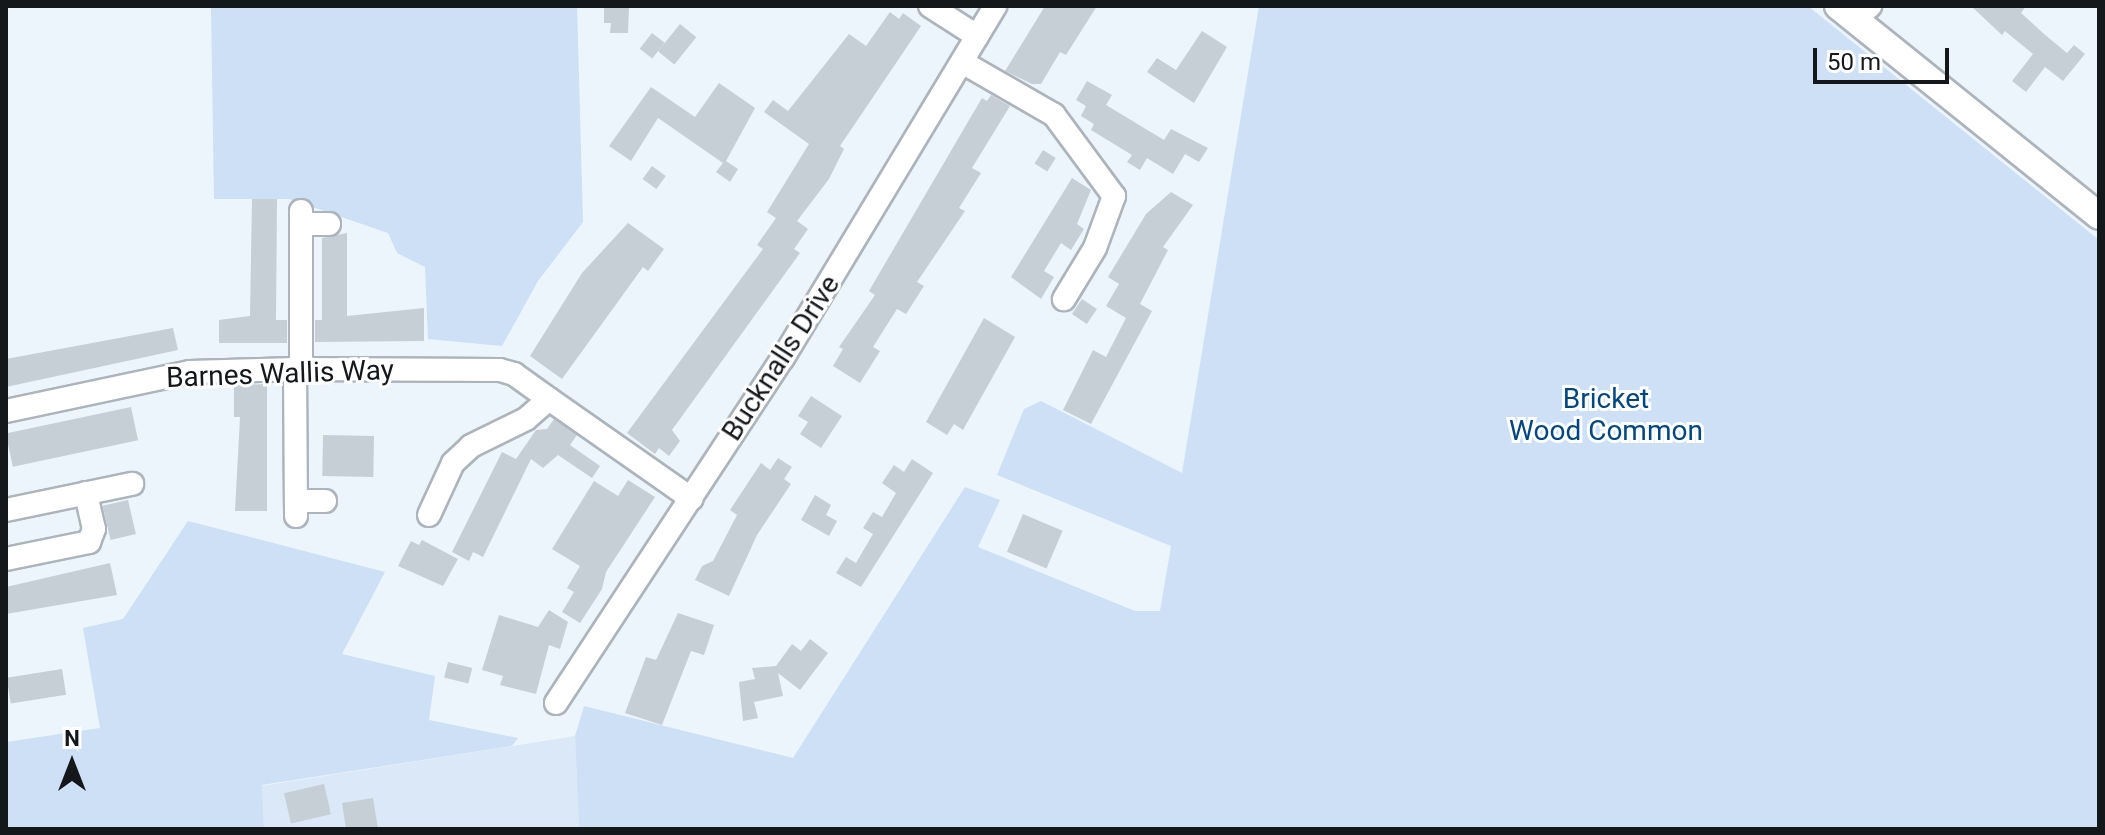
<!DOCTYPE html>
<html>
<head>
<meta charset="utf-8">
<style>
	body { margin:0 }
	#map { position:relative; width:2105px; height:835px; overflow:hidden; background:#ecf4fc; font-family:Roboto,sans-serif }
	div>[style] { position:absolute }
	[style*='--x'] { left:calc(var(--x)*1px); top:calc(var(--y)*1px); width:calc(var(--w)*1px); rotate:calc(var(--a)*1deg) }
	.built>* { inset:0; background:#dbe8f7 }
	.green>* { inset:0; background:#cde0f5 }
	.building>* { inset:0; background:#c6ced6; transform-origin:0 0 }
	.roads { filter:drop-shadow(2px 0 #adb4bc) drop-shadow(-2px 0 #adb4bc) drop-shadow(0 2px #adb4bc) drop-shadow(0 -2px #adb4bc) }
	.minor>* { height:22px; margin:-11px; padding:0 11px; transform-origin:11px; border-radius:11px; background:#fff }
	.tertiary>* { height:26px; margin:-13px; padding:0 13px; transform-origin:13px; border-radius:13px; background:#fff }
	span { translate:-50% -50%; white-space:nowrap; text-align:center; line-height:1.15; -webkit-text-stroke:6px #fff; paint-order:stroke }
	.street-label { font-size:28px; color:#15181b }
	.park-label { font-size:28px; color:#004782 }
	.frame { position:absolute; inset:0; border:8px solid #15181b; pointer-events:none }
	.north { position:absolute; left:32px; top:723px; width:80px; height:80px; -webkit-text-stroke:6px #fff; paint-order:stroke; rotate:0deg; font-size:22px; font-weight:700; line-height:32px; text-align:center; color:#15181b }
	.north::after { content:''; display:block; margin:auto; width:28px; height:36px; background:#15181b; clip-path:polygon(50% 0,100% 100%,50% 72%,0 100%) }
	.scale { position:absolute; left:1813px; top:48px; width:136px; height:36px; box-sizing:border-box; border:4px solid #15181b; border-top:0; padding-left:10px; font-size:24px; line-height:28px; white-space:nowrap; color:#15181b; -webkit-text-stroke:6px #fff; paint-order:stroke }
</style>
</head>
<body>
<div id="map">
	<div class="built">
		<div style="clip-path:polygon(575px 736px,579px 829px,264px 829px,262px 786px)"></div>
	</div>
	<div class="green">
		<div style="clip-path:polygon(211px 6px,577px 6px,583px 222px,538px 281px,502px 346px,428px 339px,425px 267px,397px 253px,388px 233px,289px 199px,214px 199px)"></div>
		<div style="clip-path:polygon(1259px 6px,1808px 6px,2099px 240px,2099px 829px,579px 829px,575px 736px,584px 706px,793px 758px,965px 487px,1000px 500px,978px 547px,1135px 611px,1160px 611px,1171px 546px,997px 475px,1024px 409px,1041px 401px,1182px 473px)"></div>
		<div style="clip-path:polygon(188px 521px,385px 572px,342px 654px,435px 676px,429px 720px,518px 738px,512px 746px,262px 785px,264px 829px,6px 829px,6px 742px,100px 728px,83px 628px,123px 619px)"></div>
	</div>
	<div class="building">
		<div style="clip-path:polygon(604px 6px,629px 6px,628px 33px,610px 33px,611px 23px,604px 23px)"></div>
		<div style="clip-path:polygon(1045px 6px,1097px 6px,1066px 55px,1060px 52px,1041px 84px,1032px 84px,1005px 71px)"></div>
		<div style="clip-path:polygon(1971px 6px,2026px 6px,2021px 13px,2044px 34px,2067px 53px,2074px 45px,2085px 54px,2063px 81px,2045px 67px,2026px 92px,2012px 81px,2033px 54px,2005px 31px,2002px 35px)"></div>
		<div style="clip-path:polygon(890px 12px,899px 19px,903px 13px,921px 26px,840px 146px,844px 149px,829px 179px,797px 221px,808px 229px,794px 249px,800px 253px,672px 430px,680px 441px,669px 456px,659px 448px,655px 454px,627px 433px,763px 249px,757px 245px,776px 218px,767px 212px,809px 144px,764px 112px,773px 100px,788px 111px,849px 34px,866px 46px)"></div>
		<div style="left:680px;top:24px;width:21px;height:35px;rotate:39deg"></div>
		<div style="clip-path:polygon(1202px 31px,1227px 47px,1194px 103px,1147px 72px,1157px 58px,1176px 70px)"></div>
		<div style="left:652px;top:33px;width:16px;height:20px;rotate:38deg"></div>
		<div style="clip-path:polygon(1087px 81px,1112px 95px,1106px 105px,1164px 140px,1171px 129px,1208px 148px,1199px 162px,1185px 154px,1173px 174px,1147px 158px,1140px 170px,1127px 162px,1132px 155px,1091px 130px,1094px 124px,1081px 116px,1086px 106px,1076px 100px)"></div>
		<div style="clip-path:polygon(719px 83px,755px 108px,726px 161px,738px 169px,730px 182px,716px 172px,723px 163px,658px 118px,631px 161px,609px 146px,651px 87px,695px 117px)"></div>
		<div style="clip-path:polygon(991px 95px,1010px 106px,972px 168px,981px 173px,959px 208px,965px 211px,917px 282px,924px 286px,906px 314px,897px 309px,873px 347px,880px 351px,860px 383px,833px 366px,843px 349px,839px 347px,875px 295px,869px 291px,969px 120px,982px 98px,987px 101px)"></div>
		<div style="left:1043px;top:150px;width:15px;height:16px;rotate:32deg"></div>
		<div style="left:652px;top:166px;width:17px;height:16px;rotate:36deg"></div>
		<div style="clip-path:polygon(1072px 178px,1091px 190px,1077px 224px,1084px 229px,1071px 250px,1061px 243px,1044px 271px,1054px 277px,1041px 299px,1011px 277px)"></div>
		<div style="clip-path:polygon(1171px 192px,1193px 205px,1163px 247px,1168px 250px,1140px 304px,1152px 311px,1091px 424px,1063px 410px,1093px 350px,1106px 357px,1126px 318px,1106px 306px,1119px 284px,1108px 277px,1146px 214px)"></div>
		<div style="clip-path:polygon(252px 199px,277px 199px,276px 320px,287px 320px,287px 343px,219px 343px,219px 320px,250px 316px)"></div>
		<div style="clip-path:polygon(628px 223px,664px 249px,648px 271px,643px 267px,562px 379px,530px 356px,582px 273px)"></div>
		<div style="clip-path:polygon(347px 233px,347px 316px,424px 308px,424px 341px,315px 342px,315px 320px,322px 320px,322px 238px)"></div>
		<div style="left:1082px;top:299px;width:18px;height:18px;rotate:34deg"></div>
		<div style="clip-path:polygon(984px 318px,1015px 337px,963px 430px,954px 424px,947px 435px,926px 422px)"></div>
		<div style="clip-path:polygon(173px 328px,178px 350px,6px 387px,6px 359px)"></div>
		<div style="clip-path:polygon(267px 384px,267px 511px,235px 511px,240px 417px,234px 417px,234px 385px)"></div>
		<div style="clip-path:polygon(811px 396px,842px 416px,821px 448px,800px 434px,808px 422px,798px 416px)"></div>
		<div style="left:131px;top:407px;width:34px;height:128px;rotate:78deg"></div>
		<div style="clip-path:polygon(554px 419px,577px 435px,570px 445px,600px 466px,592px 478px,558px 455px,543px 468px,531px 459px,483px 557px,473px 552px,469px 561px,452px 552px,502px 452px,516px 459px,536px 430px,547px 429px)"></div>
		<div style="left:323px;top:435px;width:51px;height:41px;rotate:1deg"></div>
		<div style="clip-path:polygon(778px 458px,792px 467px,784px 479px,791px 484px,757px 535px,729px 596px,695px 580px,702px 566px,713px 561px,737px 515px,730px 510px,761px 463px,770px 470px)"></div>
		<div style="clip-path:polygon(912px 459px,933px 473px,861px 587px,836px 573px,846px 557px,856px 563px,873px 534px,863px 528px,873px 512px,882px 517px,896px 493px,882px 483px,894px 465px,904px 472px)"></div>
		<div style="clip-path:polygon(628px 480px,655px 497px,606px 572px,602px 589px,580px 623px,562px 612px,574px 592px,567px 588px,580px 566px,552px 549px,594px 481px,618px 496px)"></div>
		<div style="clip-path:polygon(815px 495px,831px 505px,826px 515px,837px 521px,829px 536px,801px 520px)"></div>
		<div style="left:128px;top:500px;width:35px;height:26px;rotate:77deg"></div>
		<div style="left:1023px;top:514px;width:43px;height:41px;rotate:23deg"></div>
		<div style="clip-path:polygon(422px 540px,458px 559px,443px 586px,398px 566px,411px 541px,419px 545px)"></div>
		<div style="clip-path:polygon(110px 563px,117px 595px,6px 614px,6px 587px)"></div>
		<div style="clip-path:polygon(549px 610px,568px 622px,560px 649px,549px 645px,536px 694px,500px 685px,503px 676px,482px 670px,499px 615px,538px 627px)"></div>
		<div style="clip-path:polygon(678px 613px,714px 625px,704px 655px,691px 651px,662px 725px,625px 713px,646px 657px,656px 660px)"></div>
		<div style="clip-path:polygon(810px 639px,828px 653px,800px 690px,778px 673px,783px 696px,754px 702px,758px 718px,743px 721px,739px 682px,755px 679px,752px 668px,776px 666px,792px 644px,801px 651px)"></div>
		<div style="left:448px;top:662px;width:25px;height:16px;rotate:14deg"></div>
		<div style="left:62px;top:669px;width:26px;height:56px;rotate:81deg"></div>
		<div style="left:324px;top:784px;width:31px;height:41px;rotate:77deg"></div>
		<div style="clip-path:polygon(373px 798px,378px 829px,346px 829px,342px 803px)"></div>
	</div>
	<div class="roads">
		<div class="minor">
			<div style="--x:930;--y:6;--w:56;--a:32.6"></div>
			<div style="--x:1855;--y:20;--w:21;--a:-43"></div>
			<div style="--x:962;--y:62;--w:106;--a:29.9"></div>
			<div style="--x:1054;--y:115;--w:101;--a:53.5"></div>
			<div style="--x:1114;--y:196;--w:55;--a:110.1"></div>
			<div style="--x:1095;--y:248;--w:60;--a:121.3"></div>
			<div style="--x:301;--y:211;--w:158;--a:90"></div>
			<div style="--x:301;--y:224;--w:28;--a:0"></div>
			<div style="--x:295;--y:369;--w:147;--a:89.6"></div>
			<div style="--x:6;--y:411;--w:188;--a:-12"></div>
			<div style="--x:190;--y:372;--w:105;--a:-1.6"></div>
			<div style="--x:295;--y:369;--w:205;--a:0.3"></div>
			<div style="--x:500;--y:370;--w:15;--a:16"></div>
			<div style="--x:514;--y:374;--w:43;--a:35.5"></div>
			<div style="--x:296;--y:501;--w:29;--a:0"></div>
			<div style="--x:6;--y:510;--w:129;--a:-11.7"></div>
			<div style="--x:429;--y:515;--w:57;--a:-65.2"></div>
			<div style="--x:453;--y:463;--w:25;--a:-43"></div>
			<div style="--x:471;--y:446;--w:61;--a:-26.1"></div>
			<div style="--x:526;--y:419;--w:30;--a:-41"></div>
			<div style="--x:549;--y:399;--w:174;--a:35"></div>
			<div style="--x:6;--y:559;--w:85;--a:-11.6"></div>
			<div style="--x:89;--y:542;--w:14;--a:-69"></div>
			<div style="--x:94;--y:529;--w:37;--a:-103"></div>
			<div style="--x:556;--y:703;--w:413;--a:-56.7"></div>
			<div style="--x:783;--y:358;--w:411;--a:-58.9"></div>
		</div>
		<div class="tertiary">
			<div style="--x:1838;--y:6;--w:335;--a:38.8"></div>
		</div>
	</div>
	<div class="street-label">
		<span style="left:781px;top:358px;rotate:-57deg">Bucknalls Drive</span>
		<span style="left:280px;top:374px;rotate:-2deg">Barnes Wallis Way</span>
	</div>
	<div class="park-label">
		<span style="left:1606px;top:415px">Bricket<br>Wood Common</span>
	</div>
	<div class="frame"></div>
	<div class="north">N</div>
	<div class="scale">50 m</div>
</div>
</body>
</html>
